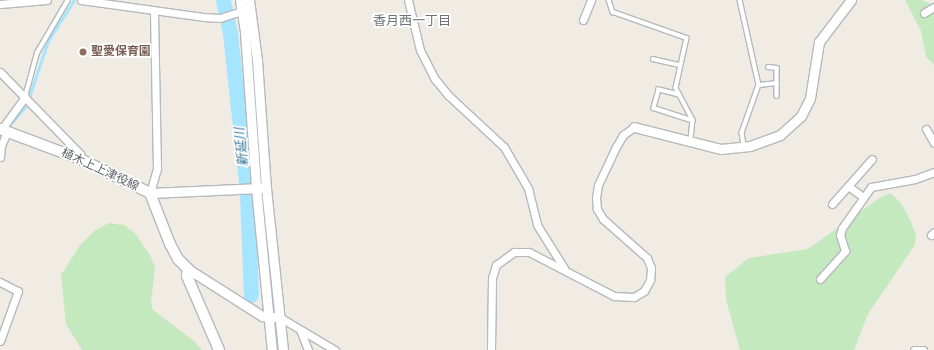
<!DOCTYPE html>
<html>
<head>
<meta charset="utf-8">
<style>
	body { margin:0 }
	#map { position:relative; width:934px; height:350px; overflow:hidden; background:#f0ece4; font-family:"Fira Sans","Noto Sans JP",sans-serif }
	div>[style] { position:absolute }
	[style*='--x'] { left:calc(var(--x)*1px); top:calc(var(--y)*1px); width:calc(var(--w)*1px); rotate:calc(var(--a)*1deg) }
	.green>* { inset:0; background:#c5e9bf }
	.stream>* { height:2.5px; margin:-1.25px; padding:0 1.25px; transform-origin:1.25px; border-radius:1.25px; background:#a5e5ff }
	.river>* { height:15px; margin:-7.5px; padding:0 7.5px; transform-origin:7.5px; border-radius:7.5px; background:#a5e5ff }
	.roads { filter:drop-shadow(1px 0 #b5b9bc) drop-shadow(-1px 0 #b5b9bc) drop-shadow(0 1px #b5b9bc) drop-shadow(0 -1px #b5b9bc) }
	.service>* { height:3.5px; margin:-1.75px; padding:0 1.75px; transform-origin:1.75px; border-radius:1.75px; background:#fff }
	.minor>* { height:7px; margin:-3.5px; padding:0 3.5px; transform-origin:3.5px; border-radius:3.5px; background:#fff }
	.tertiary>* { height:9px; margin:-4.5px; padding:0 4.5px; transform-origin:4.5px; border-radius:4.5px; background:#fff }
	.secondary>* { height:10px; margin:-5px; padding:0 5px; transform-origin:5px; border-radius:5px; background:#fff }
	.dots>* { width:11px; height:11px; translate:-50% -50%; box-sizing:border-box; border:2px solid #fff; border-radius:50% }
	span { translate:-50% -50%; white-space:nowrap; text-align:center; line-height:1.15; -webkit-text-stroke:3.5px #fff; paint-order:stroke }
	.education-label { font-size:12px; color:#785e54; font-weight:700 }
	.left { translate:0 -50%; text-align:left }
	.street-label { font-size:12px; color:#5c6266 }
	.neighbourhood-label { font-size:13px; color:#6d7478 }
	.water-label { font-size:13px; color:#32779e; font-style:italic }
</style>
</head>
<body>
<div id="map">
	<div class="green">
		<div style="clip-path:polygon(905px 0,921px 0,934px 5px,934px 65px,926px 57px,921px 31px)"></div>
		<div style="clip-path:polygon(890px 193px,901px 203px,910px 220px,916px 234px,915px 245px,868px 314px,854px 350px,740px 350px,726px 300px,725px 277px,749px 258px,808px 249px,881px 197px)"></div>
		<div style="clip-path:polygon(109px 223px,124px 225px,135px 233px,151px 257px,155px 268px,151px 303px,153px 310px,194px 341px,202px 350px,82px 350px,66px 324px,61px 275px,80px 245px,94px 231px)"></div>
	</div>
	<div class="stream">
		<div style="--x:10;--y:125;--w:25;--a:-50"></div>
		<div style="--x:26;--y:106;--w:69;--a:-71.3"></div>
		<div style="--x:48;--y:41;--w:49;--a:-57.6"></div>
	</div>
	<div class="river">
		<div style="--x:223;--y:0;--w:34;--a:78"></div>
		<div style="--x:230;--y:33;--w:161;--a:83.9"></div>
		<div style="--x:247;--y:193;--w:102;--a:87.8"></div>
	</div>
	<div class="roads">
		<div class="service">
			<div style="--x:609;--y:0;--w:13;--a:72"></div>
			<div style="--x:613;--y:12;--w:78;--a:19.4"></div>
			<div style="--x:687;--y:38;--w:51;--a:102.4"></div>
			<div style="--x:676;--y:88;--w:36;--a:62"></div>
			<div style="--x:693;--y:120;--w:20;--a:96"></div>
			<div style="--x:740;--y:0;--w:87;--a:77.4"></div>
			<div style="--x:759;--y:85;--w:51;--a:109.5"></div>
			<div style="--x:742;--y:133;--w:13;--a:81"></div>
			<div style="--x:653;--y:59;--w:28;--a:13"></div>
			<div style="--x:768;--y:67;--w:9;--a:6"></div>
			<div style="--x:777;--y:68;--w:28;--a:90"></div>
			<div style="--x:759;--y:85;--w:18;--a:-6"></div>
			<div style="--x:679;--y:95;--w:21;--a:-166"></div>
			<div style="--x:659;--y:90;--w:19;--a:106"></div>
			<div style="--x:654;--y:108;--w:40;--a:18"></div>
			<div style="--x:25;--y:97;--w:46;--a:-74.7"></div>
			<div style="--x:37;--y:53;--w:61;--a:-59.7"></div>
		</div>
		<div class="minor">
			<div style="--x:81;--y:0;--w:123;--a:7.9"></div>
			<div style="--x:203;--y:17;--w:17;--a:3"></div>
			<div style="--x:220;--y:18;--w:26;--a:-18"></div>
			<div style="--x:408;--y:0;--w:51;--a:76.5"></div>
			<div style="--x:420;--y:50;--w:33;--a:63"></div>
			<div style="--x:435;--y:79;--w:21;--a:51"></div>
			<div style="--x:448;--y:95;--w:76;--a:42.9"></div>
			<div style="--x:504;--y:147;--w:48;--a:59.7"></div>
			<div style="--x:528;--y:188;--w:38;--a:76"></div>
			<div style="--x:537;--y:225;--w:51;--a:57.9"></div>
			<div style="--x:0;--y:4;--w:47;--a:-4.9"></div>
			<div style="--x:924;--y:13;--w:12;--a:-31"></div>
			<div style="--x:583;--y:20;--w:22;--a:-68"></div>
			<div style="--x:0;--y:72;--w:115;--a:45.7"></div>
			<div style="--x:80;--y:154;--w:5;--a:90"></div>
			<div style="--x:926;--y:129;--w:16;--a:60"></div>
			<div style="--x:1;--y:130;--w:41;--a:-54"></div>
			<div style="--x:0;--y:157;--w:11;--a:-85"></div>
			<div style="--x:1;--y:146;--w:15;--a:-67"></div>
			<div style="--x:848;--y:186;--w:19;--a:36"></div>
			<div style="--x:150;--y:193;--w:26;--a:-74"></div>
			<div style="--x:157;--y:168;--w:156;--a:-91.1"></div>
			<div style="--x:832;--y:204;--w:60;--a:-48.4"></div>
			<div style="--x:931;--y:235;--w:4;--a:-45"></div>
			<div style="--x:820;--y:279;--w:38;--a:-48"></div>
			<div style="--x:845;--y:251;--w:17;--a:-107"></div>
			<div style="--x:840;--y:235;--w:7;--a:-74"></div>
			<div style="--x:842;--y:228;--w:50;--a:-54.7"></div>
			<div style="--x:871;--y:187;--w:45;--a:-10.3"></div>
			<div style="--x:915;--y:179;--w:20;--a:-20"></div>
			<div style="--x:0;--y:282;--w:20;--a:27"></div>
			<div style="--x:18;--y:291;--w:53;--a:109.8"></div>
			<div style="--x:281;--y:318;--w:63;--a:30.7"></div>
			<div style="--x:300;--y:330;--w:22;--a:68"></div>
			<div style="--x:491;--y:350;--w:72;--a:-89.2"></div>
			<div style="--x:492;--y:278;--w:14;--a:-73"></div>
			<div style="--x:496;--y:265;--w:22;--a:-36"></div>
			<div style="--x:514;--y:252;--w:15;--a:0"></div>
			<div style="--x:529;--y:252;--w:96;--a:27.4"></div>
			<div style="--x:614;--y:296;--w:20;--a:3"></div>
			<div style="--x:634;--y:297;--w:12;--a:-31"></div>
			<div style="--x:644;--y:291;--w:13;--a:-61"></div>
			<div style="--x:650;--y:280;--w:12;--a:-85"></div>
			<div style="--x:651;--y:268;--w:11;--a:-112"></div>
			<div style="--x:647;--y:258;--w:59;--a:-138.4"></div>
			<div style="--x:603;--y:219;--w:12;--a:-121"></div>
			<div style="--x:597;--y:209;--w:11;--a:-95"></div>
			<div style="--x:596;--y:198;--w:13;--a:-81"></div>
			<div style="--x:598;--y:185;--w:42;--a:-64.7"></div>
			<div style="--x:616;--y:147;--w:14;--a:-60"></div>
			<div style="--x:623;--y:135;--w:14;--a:-36"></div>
			<div style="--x:914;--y:350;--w:9;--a:0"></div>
		</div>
		<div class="tertiary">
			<div style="--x:240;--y:0;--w:33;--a:81"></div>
			<div style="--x:245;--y:33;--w:155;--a:85.9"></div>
			<div style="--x:256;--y:188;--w:163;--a:84.4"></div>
			<div style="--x:249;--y:0;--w:61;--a:82.4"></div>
			<div style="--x:257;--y:60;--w:128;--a:86"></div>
			<div style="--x:266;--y:188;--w:163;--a:84"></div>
			<div style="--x:634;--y:127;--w:90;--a:14.2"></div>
			<div style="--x:721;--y:149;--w:29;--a:-6"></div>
			<div style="--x:750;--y:146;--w:32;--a:-20"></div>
			<div style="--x:780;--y:135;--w:28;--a:-42"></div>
			<div style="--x:801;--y:116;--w:20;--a:-63"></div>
			<div style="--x:810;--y:98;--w:57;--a:-80.9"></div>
			<div style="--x:819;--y:42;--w:53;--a:-52.7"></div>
			<div style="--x:150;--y:193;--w:111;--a:-2.6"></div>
			<div style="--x:188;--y:269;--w:88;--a:32.4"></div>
			<div style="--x:262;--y:316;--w:12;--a:5"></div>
		</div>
		<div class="secondary">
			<div style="--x:0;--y:129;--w:85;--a:20.6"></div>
			<div style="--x:80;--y:159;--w:78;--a:25.9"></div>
			<div style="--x:150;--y:193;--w:55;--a:68.6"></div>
			<div style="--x:170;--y:244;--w:17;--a:62"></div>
			<div style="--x:178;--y:259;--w:14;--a:45"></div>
			<div style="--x:188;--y:269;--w:7;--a:98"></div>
			<div style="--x:187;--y:276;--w:81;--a:66.6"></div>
		</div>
	</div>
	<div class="dots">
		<div style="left:83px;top:52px;background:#8d6e63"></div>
	</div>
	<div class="education-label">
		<span class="left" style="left:91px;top:52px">聖愛保育園</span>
	</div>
	<div class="street-label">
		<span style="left:100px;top:170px;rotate:25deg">植木上上津役線</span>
	</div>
	<div class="neighbourhood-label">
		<span style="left:412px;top:21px">香月西一丁目</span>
	</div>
	<div class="water-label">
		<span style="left:242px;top:147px;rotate:-96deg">新延川</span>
	</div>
</div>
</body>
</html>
